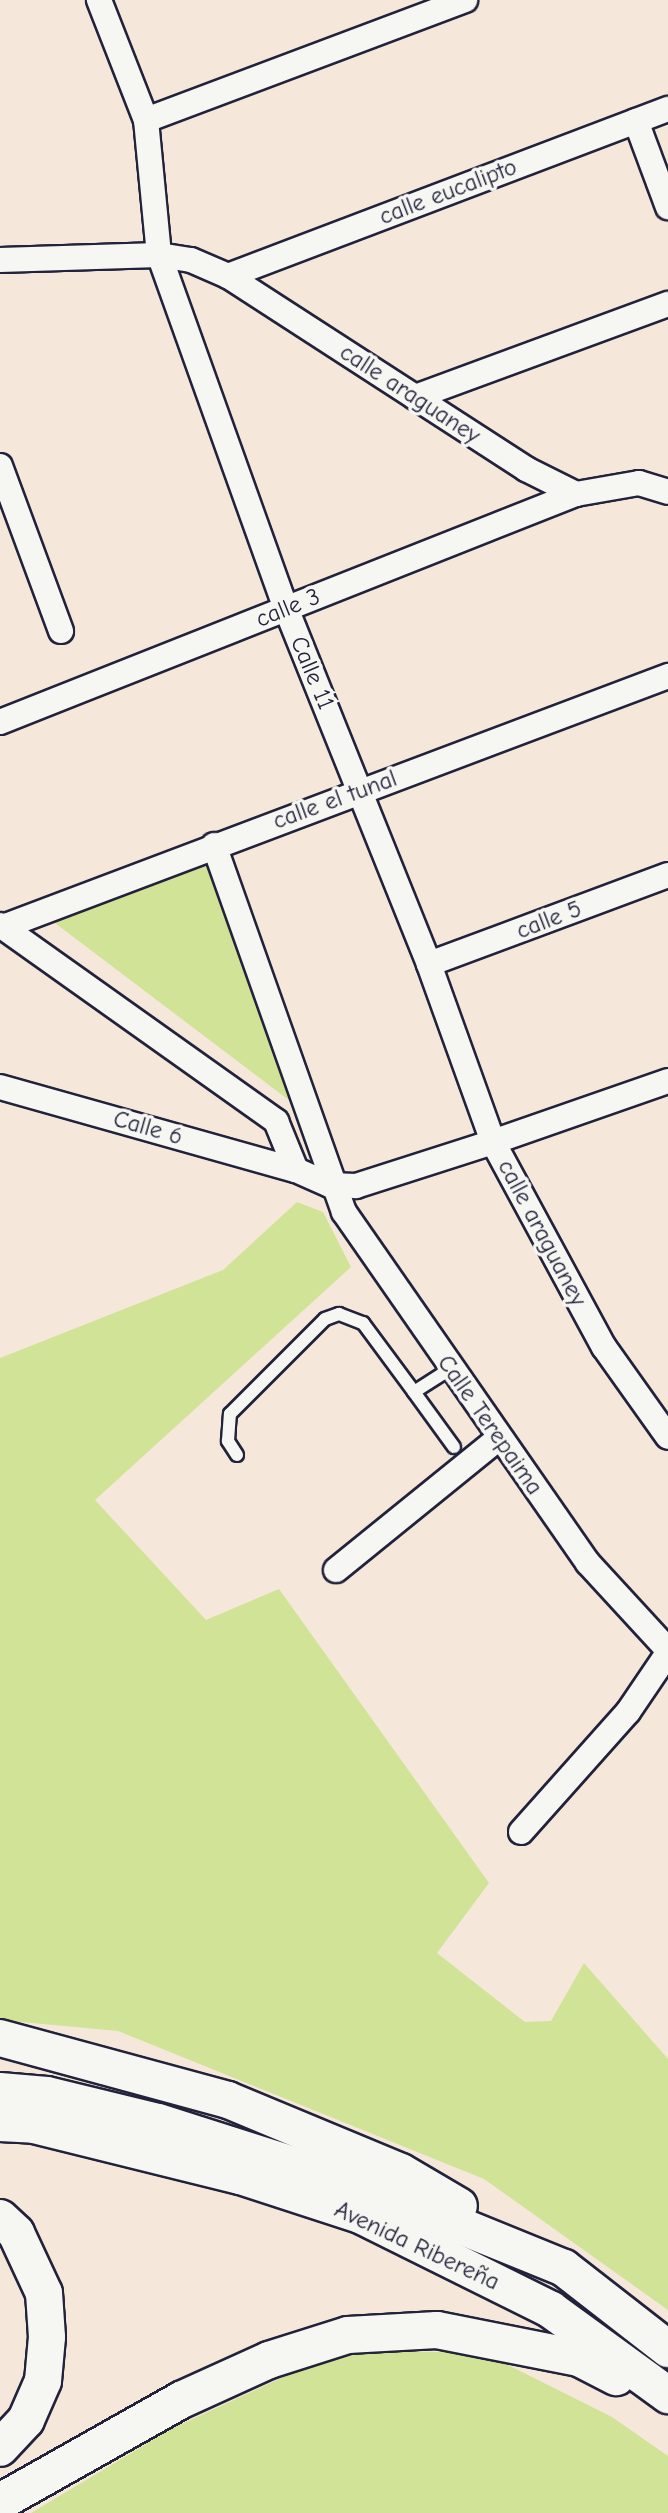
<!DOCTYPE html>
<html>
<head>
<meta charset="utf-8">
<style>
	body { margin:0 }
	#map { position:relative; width:668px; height:2513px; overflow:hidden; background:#f5e8da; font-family:"Comic Neue",sans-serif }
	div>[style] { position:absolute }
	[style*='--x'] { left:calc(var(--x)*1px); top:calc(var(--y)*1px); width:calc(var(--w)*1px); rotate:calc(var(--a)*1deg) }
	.green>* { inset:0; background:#d0e397 }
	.roads { filter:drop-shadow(2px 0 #22223b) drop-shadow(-2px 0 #22223b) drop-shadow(0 2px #22223b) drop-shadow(0 -2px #22223b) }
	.lane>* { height:12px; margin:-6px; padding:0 6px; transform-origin:6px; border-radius:6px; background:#f6f6f2 }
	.street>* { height:24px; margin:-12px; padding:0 12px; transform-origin:12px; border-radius:12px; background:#f6f6f2 }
	.primary>* { height:36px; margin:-18px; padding:0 18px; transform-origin:18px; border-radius:18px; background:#f6f6f2 }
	span { translate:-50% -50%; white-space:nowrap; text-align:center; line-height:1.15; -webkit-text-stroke:7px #f6f6f2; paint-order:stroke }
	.street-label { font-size:24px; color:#22223b }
</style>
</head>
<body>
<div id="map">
	<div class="green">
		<div style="clip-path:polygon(206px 859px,294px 1104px,51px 920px)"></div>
		<div style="clip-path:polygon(297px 1202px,323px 1212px,351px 1267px,95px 1500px,206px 1620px,279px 1589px,489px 1883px,437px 1953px,525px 2022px,551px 2021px,584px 1963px,668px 2059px,668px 2310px,484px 2179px,118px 2031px,0 2020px,0 1358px,223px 1270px)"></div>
		<div style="clip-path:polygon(342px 2350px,484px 2353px,612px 2417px,668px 2456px,668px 2513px,31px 2513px,173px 2428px)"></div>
	</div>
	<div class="roads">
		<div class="lane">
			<div style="--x:414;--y:1392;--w:68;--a:54"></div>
			<div style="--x:237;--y:1455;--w:17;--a:-123"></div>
			<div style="--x:228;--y:1441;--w:27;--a:-86"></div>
			<div style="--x:230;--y:1414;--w:134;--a:-45"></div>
			<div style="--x:325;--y:1319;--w:15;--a:-20"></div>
			<div style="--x:339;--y:1314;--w:26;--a:21"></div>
			<div style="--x:363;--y:1323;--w:86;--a:53.5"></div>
			<div style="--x:414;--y:1392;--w:43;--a:-32.6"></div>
		</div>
		<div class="street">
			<div style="--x:146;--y:120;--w:341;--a:-20.6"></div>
			<div style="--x:636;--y:121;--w:92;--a:69.6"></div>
			<div style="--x:0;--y:260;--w:159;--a:-1.8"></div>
			<div style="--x:159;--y:255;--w:32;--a:9"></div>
			<div style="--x:191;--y:260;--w:40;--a:23.4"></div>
			<div style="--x:228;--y:276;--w:355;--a:32.9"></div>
			<div style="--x:526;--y:469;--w:56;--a:26.6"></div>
			<div style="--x:576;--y:494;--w:64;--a:-9.9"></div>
			<div style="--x:639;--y:483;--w:30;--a:17"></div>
			<div style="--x:228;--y:276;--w:471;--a:-20.8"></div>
			<div style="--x:415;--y:397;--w:270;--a:-20.2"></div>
			<div style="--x:0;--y:466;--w:176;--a:69.7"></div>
			<div style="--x:0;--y:722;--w:619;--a:-21.6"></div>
			<div style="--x:214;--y:845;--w:389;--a:70.5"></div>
			<div style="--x:344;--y:1212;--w:427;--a:55.2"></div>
			<div style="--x:588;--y:1563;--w:118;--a:47.4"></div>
			<div style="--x:0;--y:925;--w:339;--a:35.4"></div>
			<div style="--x:276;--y:1121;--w:53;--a:67.8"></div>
			<div style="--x:3;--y:927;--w:711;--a:-20.68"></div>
			<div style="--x:429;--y:964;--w:255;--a:-20.4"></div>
			<div style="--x:668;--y:1081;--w:185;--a:160.8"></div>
			<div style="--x:493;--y:1142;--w:233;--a:61.6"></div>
			<div style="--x:604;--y:1347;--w:110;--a:54.6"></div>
			<div style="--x:0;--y:1087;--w:307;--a:15.7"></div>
			<div style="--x:296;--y:1170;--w:37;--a:24"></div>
			<div style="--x:330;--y:1185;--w:26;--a:2"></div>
			<div style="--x:356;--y:1186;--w:144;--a:-17.8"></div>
			<div style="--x:493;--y:1142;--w:189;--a:-109.8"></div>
			<div style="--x:429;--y:964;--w:383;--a:-111.9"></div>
			<div style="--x:286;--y:609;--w:376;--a:-109.7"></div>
			<div style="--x:159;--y:255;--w:136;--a:-95.5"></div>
			<div style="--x:146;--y:120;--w:129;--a:-111.4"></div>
			<div style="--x:336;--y:1570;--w:210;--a:-39"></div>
			<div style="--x:521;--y:1832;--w:161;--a:-48.3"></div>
			<div style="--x:628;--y:1712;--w:71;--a:-55.9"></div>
		</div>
		<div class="primary">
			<div style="--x:0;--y:2038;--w:236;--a:15.2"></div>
			<div style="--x:228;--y:2100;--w:187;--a:22.6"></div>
			<div style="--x:401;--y:2172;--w:67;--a:30.4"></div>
			<div style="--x:0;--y:2091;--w:47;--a:4.9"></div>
			<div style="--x:47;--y:2095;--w:114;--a:13.7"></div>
			<div style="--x:158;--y:2122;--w:225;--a:17.6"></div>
			<div style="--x:372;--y:2190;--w:207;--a:22.1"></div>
			<div style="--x:564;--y:2268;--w:132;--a:37.9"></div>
			<div style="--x:0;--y:2123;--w:34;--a:3"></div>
			<div style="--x:34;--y:2125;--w:212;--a:13.9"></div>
			<div style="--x:240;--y:2176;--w:126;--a:18"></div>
			<div style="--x:360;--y:2215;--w:213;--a:26.4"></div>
			<div style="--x:551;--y:2310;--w:145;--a:36"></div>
			<div style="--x:0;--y:2218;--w:22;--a:43"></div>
			<div style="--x:16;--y:2233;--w:66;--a:65"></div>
			<div style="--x:44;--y:2293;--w:44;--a:86.1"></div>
			<div style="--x:47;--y:2337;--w:44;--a:95.2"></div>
			<div style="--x:43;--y:2381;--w:43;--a:113.6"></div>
			<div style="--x:26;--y:2420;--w:38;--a:133"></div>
			<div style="--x:0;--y:2502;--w:208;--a:-29.4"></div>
			<div style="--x:181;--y:2400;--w:97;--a:-24.4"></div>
			<div style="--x:269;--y:2360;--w:83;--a:-17.6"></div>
			<div style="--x:348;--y:2335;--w:89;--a:-3.2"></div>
			<div style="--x:437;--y:2330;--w:145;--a:11.2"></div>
			<div style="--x:579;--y:2358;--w:42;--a:27.2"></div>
		</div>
	</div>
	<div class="street-label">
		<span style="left:448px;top:192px;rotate:-21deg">calle eucalipto</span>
		<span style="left:410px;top:394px;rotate:33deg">calle araguaney</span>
		<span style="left:288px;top:608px;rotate:-22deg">calle 3</span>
		<span style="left:312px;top:673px;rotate:67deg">Calle 11</span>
		<span style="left:335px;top:800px;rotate:-20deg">calle el tunal</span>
		<span style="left:549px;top:920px;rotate:-21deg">calle 5</span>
		<span style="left:148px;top:1128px;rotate:16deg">Calle 6</span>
		<span style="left:542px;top:1233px;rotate:62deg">calle araguaney</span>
		<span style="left:490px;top:1425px;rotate:55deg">Calle Terepaima</span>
		<span style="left:417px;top:2246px;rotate:25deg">Avenida Ribereña</span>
	</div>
</div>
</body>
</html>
